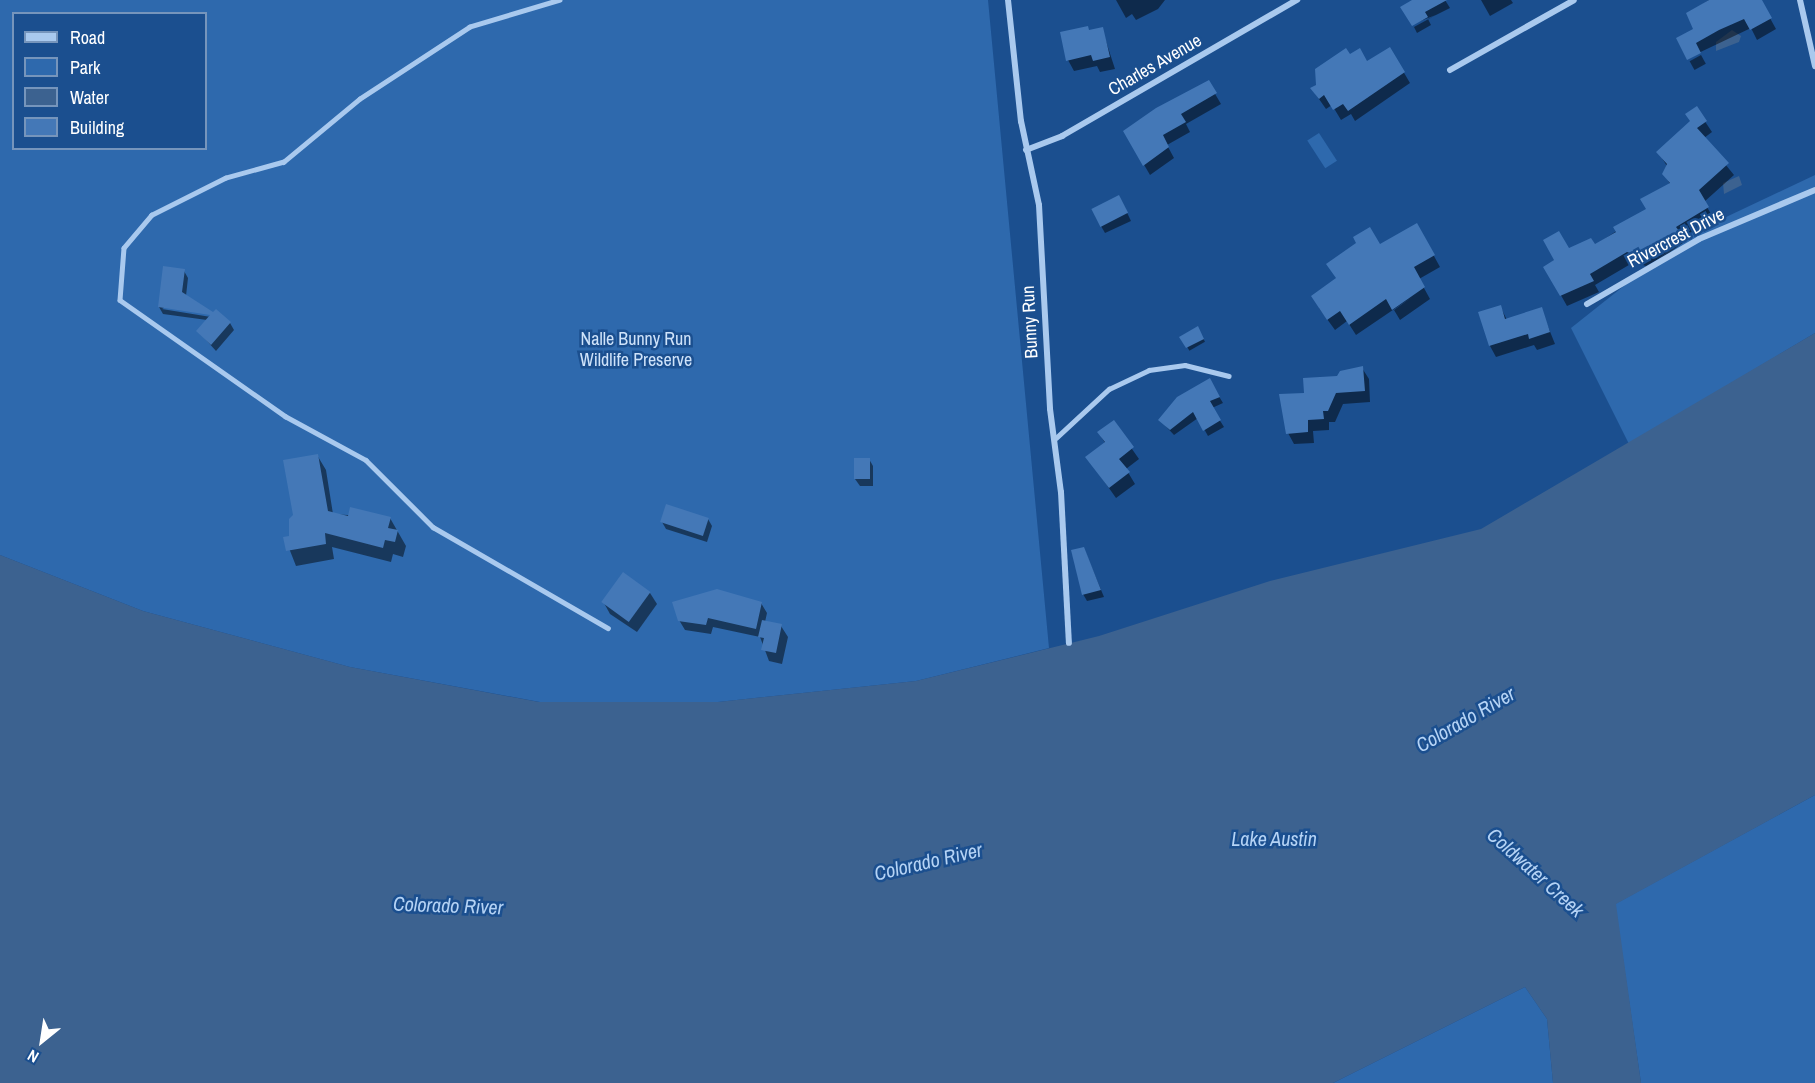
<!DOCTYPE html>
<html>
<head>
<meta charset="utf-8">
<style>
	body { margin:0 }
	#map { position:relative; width:1815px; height:1083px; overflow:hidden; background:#1b4f8f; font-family:"Archivo Narrow",sans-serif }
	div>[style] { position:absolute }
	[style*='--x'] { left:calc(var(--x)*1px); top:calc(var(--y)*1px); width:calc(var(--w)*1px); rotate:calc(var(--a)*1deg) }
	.green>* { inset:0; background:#2e69ad; transform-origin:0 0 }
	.water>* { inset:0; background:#3c6290 }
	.shadow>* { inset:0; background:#0007; transform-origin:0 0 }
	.building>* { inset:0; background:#4478b7; transform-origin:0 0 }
	.lane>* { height:4.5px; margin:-2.25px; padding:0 2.25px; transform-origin:2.25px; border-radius:2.25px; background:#a9c9ee }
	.street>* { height:6px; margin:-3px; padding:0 3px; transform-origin:3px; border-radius:3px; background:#a9c9ee }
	span { translate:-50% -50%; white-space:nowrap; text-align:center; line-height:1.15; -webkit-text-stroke:5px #1b4f8f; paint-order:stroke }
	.street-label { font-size:18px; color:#fff }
	.park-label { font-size:18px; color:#cfe3fa }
	.water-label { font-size:20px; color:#b5d3f5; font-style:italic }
	.legend { position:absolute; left:12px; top:12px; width:195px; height:138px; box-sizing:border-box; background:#1b4f8f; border:2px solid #7695bc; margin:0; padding:8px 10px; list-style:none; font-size:18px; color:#fff }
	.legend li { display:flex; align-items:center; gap:12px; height:30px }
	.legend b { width:30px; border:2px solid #7695bc }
	.north { position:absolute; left:12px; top:1011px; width:60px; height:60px; -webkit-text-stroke:4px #1b4f8f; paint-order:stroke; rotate:210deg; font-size:16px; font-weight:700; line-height:24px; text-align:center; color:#fff }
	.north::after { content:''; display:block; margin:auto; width:21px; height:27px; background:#fff; clip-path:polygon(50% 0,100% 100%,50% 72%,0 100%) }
</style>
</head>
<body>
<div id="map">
	<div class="green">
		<div style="clip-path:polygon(evenodd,0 0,988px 0,1049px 648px,916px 681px,718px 702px,540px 702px,350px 667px,143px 611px,0 555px,0 0,14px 14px,206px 14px,206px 148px,14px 148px,14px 14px)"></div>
		<div style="left:1319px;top:133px;width:33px;height:14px;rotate:57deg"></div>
		<div style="clip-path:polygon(1815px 175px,1815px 333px,1629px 444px,1571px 328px,1688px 235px)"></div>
		<div style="clip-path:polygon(1815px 795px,1815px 1083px,1641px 1083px,1615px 904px)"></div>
		<div style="clip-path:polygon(1525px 987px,1547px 1019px,1553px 1083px,1333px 1083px)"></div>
	</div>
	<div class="water">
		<div style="clip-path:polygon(1732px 30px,1741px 36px,1739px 42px,1716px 51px,1716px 42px)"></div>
		<div style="clip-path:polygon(1739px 176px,1742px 185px,1724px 194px,1723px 183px)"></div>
		<div style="clip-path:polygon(1815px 333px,1815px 795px,1616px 904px,1641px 1083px,1553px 1083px,1547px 1019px,1525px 987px,1333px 1083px,0 1083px,0 555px,143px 611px,350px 667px,539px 702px,718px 702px,916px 681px,1099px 636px,1270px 581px,1481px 529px)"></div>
	</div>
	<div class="shadow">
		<div style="clip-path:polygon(1116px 0,1165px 0,1158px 9px,1136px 20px,1132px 14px,1126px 18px)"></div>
		<div style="clip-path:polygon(1415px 0,1445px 0,1450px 8px,1428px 19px,1431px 25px,1417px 33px,1414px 27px,1436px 15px,1412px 24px)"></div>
		<div style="clip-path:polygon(1481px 0,1511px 0,1513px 3px,1490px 16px)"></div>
		<div style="clip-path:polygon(1709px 0,1760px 0,1776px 29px,1757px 40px,1751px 28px,1688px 58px,1695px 30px,1688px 14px)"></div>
		<div style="clip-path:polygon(1102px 29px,1115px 69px,1100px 72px,1097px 66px,1074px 71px,1068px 60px,1089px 32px)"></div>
		<div style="clip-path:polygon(1390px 49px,1410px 83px,1355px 121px,1351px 114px,1341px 120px,1332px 105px,1326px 109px,1312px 89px,1349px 56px,1367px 63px)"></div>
		<div style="left:1701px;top:55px;width:10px;height:13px;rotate:61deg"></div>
		<div style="clip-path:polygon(1208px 82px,1221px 104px,1186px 124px,1190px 132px,1167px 145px,1174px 158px,1150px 175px,1125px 132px)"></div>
		<div style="clip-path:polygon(1696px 108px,1712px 132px,1704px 138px,1734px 175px,1704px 202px,1714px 219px,1681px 238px,1683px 243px,1669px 253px,1646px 266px,1634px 262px,1595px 285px,1599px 292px,1567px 306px,1545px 267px,1568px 250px,1594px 246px,1648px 210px,1670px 184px,1664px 174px,1667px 166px,1658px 152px,1691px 121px)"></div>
		<div style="clip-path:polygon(1123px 204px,1131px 221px,1105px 233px,1101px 226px)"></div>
		<div style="clip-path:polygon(1417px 225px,1440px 267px,1419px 279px,1430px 299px,1400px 320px,1394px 310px,1412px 297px,1356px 335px,1347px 321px,1335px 330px,1319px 308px,1380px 246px)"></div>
		<div style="clip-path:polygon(184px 271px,188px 278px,186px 296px,162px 309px,217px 318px,230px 323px,234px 330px,216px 351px,198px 331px,207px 320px,163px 314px,159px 307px)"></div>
		<div style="clip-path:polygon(1500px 306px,1507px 320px,1541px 309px,1555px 344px,1537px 350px,1534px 345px,1496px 357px,1490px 346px)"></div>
		<div style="left:1197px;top:328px;width:16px;height:18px;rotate:60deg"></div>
		<div style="clip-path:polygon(1362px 368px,1369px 379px,1370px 402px,1343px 404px,1335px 422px,1329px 422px,1329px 430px,1313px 431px,1314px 443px,1294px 444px,1288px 433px,1338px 377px)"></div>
		<div style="clip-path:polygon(1209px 380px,1223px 403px,1212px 408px,1224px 427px,1208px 436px,1198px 418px,1174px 435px,1160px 420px)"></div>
		<div style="clip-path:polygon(1113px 422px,1139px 459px,1126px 469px,1135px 484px,1116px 498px,1087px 457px,1105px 443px,1099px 433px)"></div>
		<div style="clip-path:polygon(317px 455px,326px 470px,333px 514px,390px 518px,406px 546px,403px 557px,393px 554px,391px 562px,332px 547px,334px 559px,296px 566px,285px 538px,290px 537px)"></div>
		<div style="clip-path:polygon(869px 459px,873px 466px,873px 486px,860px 486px,855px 479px)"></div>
		<div style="clip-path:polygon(708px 519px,712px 526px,707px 542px,666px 529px,662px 522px)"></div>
		<div style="clip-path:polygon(1084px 549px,1104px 597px,1087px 601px,1083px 594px)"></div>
		<div style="clip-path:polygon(650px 593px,657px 604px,637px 632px,610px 614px,604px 603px)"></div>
		<div style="clip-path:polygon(761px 603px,767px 613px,765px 622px,781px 626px,788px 637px,782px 664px,769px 661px,760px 637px,713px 627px,711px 634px,685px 630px,679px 620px)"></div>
	</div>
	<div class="building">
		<div style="clip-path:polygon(1412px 0,1447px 0,1425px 12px,1428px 17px,1412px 26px,1400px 7px)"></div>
		<div style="clip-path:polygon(1709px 0,1762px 0,1772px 18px,1750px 30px,1744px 19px,1719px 30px,1696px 43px,1701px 53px,1687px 60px,1676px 38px,1693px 29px,1686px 13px)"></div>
		<div style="clip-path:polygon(1088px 26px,1089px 30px,1103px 27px,1110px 57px,1093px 61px,1091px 55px,1066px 61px,1060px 32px)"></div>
		<div style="clip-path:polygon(1390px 47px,1405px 72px,1348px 111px,1343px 104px,1333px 110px,1324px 95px,1319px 99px,1310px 88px,1316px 85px,1315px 69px,1346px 48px,1350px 54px,1360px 48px,1367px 61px)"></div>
		<div style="clip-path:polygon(1209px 80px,1217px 93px,1181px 114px,1186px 122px,1163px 135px,1169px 147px,1143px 166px,1123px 131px,1156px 108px)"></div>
		<div style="clip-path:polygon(1697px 106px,1707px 121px,1697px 128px,1729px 163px,1699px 190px,1709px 207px,1676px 227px,1679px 231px,1663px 243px,1638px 256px,1627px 252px,1590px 274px,1594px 281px,1560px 296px,1543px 267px,1554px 260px,1543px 240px,1559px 231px,1569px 248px,1591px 238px,1595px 244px,1616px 232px,1613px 227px,1646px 209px,1640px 199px,1670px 183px,1662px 174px,1667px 164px,1656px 152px,1690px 121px,1685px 114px)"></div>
		<div style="left:1119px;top:195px;width:20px;height:31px;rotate:63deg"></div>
		<div style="clip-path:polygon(1417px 223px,1435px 255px,1414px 267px,1425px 287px,1392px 310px,1386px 299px,1349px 325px,1340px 311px,1327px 320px,1311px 296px,1336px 278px,1326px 264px,1356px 243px,1353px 237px,1370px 227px,1380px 244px)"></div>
		<div style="clip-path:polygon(163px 266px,185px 269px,182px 292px,213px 312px,216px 309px,231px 322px,211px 345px,196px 331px,210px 315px,158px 307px)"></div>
		<div style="clip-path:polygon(1501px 305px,1505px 319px,1542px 307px,1550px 332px,1529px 339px,1528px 334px,1489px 346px,1478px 312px)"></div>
		<div style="clip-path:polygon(1198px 326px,1204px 339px,1186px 348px,1179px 337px)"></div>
		<div style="clip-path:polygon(1363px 366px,1365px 391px,1336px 393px,1328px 411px,1323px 411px,1324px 419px,1308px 420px,1308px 432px,1286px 434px,1279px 394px,1304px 393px,1303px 378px,1337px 376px,1340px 371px)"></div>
		<div style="clip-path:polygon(1210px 378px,1220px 397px,1210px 401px,1221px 420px,1203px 431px,1193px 412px,1170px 430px,1158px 420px,1177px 397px)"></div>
		<div style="clip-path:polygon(1114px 420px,1134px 447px,1119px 459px,1130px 472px,1109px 488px,1085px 457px,1105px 442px,1097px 432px)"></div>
		<div style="clip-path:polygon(318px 454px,328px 511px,348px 516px,350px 507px,391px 517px,388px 528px,398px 530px,395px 542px,385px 540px,383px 548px,325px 533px,326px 544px,286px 551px,283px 537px,289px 536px,289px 519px,293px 515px,283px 460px)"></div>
		<div style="left:854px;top:458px;width:16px;height:21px"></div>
		<div style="left:666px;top:504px;width:45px;height:19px;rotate:18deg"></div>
		<div style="clip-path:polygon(1084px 547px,1101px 590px,1082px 595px,1071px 550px)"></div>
		<div style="left:623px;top:572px;width:34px;height:37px;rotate:36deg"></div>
		<div style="clip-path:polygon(717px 589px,762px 602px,756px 629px,708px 618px,706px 625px,678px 621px,672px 602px)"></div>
		<div style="clip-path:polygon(762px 620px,782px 624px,776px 653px,761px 650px,764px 638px,758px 637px)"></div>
	</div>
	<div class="lane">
		<div style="--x:560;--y:0;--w:94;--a:163.3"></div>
		<div style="--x:470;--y:27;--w:131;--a:146.8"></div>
		<div style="--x:360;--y:99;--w:99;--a:140.3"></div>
		<div style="--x:284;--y:162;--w:60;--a:164.6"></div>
		<div style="--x:226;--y:178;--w:83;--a:153.4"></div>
		<div style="--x:152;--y:215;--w:43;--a:130.3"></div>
		<div style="--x:124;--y:248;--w:52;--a:94.4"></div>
		<div style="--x:120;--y:300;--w:202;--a:35.1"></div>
		<div style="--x:285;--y:416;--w:92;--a:28.5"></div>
		<div style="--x:366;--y:460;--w:95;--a:45"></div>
		<div style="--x:433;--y:527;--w:202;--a:30"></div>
		<div style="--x:1056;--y:438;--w:72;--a:-42.8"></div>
		<div style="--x:1109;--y:389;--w:44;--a:-25.4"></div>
		<div style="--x:1149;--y:370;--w:36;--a:-8"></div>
		<div style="--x:1185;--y:365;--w:45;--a:14"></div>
	</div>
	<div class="street">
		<div style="--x:1008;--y:0;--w:122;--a:83.9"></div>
		<div style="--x:1021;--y:121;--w:86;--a:77.9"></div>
		<div style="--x:1039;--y:205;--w:204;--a:86.9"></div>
		<div style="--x:1050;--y:409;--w:84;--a:82.5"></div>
		<div style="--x:1061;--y:492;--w:151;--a:87"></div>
		<div style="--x:1800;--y:0;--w:68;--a:77.2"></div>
		<div style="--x:1450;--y:70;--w:142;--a:-29.4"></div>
		<div style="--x:1026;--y:150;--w:39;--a:-21"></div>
		<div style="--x:1062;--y:136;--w:272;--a:-30.1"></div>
		<div style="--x:1587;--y:304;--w:129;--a:-30.1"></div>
		<div style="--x:1699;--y:239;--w:126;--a:-22.9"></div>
	</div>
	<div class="street-label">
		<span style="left:1155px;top:65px;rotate:-30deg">Charles Avenue</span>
		<span style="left:1676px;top:238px;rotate:-28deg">Rivercrest Drive</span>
		<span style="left:1030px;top:322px;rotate:-93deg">Bunny Run</span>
	</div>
	<div class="park-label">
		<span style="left:636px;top:350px">Nalle Bunny Run<br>Wildlife Preserve</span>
	</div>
	<div class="water-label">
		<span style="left:1465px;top:719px;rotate:-30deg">Colorado River</span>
		<span style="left:1274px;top:838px">Lake Austin</span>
		<span style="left:928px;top:861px;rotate:-13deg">Colorado River</span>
		<span style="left:1536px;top:872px;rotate:42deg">Coldwater Creek</span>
		<span style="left:448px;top:905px;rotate:2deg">Colorado River</span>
	</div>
	<ul class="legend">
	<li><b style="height:8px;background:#a9c9ee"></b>Road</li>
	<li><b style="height:16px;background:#2e69ad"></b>Park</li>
	<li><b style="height:16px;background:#3c6290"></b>Water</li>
	<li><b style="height:16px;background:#4478b7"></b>Building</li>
	</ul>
	<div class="north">N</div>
</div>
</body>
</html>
